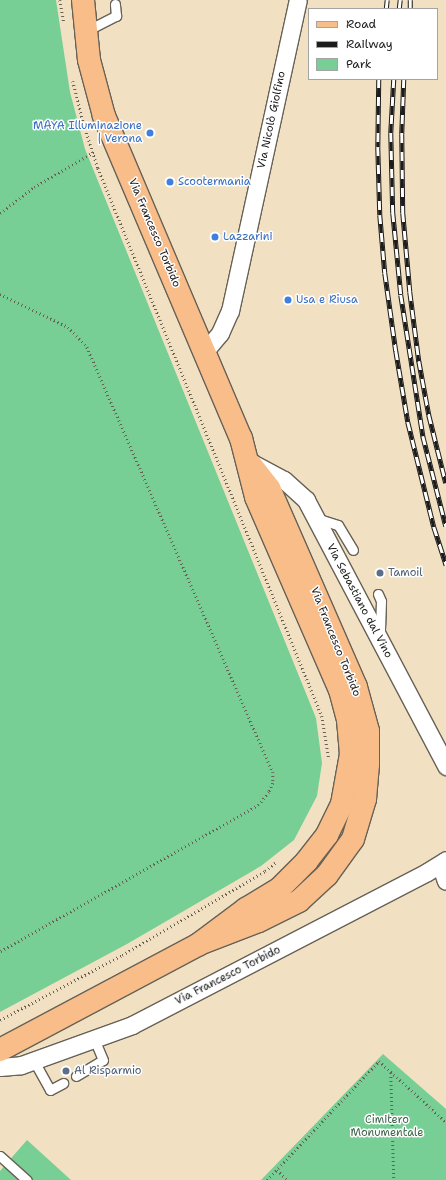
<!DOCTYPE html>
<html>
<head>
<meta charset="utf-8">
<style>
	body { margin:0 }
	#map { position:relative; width:446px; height:1180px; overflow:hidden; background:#f1e1c2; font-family:"Shantell Sans",sans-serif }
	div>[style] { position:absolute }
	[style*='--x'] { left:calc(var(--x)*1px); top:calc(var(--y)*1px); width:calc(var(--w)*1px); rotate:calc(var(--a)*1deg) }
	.green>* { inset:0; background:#77cf95 }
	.path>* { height:2.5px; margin-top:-1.25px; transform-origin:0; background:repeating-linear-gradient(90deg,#676156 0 1px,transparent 0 4px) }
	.roads { filter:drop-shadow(1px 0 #676156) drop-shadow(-1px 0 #676156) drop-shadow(0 1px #676156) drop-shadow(0 -1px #676156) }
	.service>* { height:9px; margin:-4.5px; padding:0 4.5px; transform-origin:4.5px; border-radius:4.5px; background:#fff }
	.minor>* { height:17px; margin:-8.5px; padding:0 8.5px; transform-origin:8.5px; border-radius:8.5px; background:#fff }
	.primary>* { height:22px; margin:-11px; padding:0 11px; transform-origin:11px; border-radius:11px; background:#f8bd89 }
	.rail>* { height:4.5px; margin-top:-2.25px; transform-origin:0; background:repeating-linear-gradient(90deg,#fff 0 9px,#1c1c1c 0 18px); box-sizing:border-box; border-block:1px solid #1c1c1c }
	.dots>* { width:11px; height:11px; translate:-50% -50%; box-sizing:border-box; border:2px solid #fff; border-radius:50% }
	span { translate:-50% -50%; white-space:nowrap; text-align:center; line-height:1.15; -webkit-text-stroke:3px #fff; paint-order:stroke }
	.street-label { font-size:11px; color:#1c1c1c }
	.shop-label { font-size:11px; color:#366cbe }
	.right { translate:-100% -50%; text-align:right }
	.left { translate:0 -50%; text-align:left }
	.service-label { font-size:11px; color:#4e5e75 }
	.park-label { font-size:11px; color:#40644c }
	.legend { position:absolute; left:308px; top:8px; width:130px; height:72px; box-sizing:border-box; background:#fff; border:1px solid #a4a4a4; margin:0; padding:5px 7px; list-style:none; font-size:12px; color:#1c1c1c }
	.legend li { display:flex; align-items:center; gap:8px; height:20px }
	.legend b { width:20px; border:1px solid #a4a4a4 }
</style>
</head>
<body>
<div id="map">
	<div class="green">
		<div style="clip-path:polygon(0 0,56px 0,70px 92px,85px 149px,316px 718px,322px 763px,317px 796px,294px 840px,261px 866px,127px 944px,0 1012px)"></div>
		<div style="clip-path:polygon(383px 1054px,446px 1109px,446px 1180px,261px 1180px)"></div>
		<div style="clip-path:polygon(27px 1140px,71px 1180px,0 1180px,0 1171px)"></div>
	</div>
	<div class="path">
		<div style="--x:60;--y:0;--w:23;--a:80"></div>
		<div style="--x:73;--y:81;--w:45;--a:76"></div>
		<div style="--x:84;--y:125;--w:45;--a:72"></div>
		<div style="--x:98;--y:168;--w:592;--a:67.77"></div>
		<div style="--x:322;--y:716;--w:44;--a:80.8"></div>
		<div style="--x:0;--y:213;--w:43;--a:-37.4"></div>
		<div style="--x:34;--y:187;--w:69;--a:-30.3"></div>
		<div style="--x:0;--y:294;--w:76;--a:25.9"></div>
		<div style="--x:68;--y:327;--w:28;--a:46"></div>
		<div style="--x:87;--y:347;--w:464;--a:66.4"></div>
		<div style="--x:273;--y:772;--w:11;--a:90"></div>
		<div style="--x:273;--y:783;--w:10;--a:114"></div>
		<div style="--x:269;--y:792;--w:16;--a:128"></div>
		<div style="--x:259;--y:805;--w:298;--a:150.4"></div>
		<div style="--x:0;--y:1020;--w:138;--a:-28"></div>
		<div style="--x:122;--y:955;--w:166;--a:-30.4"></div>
		<div style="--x:265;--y:871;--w:13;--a:-39"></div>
		<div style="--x:391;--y:1073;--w:107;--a:88.4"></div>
		<div style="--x:277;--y:1170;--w:15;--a:42"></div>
		<div style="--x:267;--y:1180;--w:163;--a:-46.7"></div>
		<div style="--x:379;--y:1061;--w:91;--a:42.3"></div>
	</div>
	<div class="roads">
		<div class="service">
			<div style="--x:86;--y:31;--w:34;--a:-27"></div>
			<div style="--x:116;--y:16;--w:12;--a:-95"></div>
			<div style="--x:316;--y:518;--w:23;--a:18"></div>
			<div style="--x:338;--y:525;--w:29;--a:59"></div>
			<div style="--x:378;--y:594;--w:8;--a:67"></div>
			<div style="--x:381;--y:601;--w:33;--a:92"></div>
			<div style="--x:34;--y:1061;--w:33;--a:61"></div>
			<div style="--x:50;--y:1090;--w:15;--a:-28"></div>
			<div style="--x:76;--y:1076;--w:31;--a:-31"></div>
			<div style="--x:103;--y:1060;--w:23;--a:-113"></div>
			<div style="--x:0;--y:1156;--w:36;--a:42"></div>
		</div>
		<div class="minor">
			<div style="--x:205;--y:351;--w:23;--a:-50"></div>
			<div style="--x:220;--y:333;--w:24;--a:-66"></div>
			<div style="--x:230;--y:311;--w:318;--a:-77.7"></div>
			<div style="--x:252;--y:463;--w:36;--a:28"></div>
			<div style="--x:284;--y:480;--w:30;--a:42"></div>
			<div style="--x:306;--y:500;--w:301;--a:62.2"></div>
			<div style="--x:445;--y:861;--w:11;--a:100"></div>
			<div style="--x:443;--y:872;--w:9;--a:72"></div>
			<div style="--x:0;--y:1067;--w:21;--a:-5"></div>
			<div style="--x:21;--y:1065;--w:118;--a:-19.8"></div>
			<div style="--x:132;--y:1025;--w:332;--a:-27.4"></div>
			<div style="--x:427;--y:872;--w:22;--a:-32"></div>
		</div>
		<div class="primary">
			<div style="--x:83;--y:0;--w:60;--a:84.3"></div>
			<div style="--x:89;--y:60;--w:58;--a:75"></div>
			<div style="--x:104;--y:116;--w:350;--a:67"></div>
			<div style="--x:241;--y:438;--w:61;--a:75.7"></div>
			<div style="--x:256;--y:497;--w:210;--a:66.5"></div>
			<div style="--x:340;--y:690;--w:31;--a:75"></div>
			<div style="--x:348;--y:720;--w:34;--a:85"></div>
			<div style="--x:351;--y:754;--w:51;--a:100.2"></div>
			<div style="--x:342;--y:804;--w:34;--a:116"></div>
			<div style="--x:327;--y:835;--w:33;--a:128"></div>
			<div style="--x:307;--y:861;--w:40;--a:135"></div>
			<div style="--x:279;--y:889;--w:39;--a:149"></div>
			<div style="--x:246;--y:909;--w:59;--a:143.3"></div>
			<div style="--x:0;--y:1050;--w:225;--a:-28"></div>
			<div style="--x:199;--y:944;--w:64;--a:-21"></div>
			<div style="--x:259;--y:921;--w:45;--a:-26.6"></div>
			<div style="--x:299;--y:901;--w:38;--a:-43"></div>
			<div style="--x:327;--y:875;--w:44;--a:-54.2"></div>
			<div style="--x:353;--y:839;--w:42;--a:-73.3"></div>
			<div style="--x:365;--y:799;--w:35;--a:-85"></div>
			<div style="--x:368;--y:764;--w:33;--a:-90"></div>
			<div style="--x:368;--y:731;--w:46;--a:-105.3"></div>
			<div style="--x:356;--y:687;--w:217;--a:-113.6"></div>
			<div style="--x:269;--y:488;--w:29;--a:-128"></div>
		</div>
	</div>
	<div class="rail">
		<div style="--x:386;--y:9;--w:9;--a:-84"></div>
		<div style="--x:399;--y:9;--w:9;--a:-84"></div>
		<div style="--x:410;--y:9;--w:9;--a:-90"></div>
		<div style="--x:379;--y:79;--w:68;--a:90.8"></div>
		<div style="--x:378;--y:147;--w:68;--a:88.3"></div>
		<div style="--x:380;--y:215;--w:58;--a:85.1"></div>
		<div style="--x:385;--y:273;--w:79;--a:82"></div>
		<div style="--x:396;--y:351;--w:72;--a:80.4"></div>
		<div style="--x:408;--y:422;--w:108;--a:76.1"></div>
		<div style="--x:434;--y:527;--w:40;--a:72"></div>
		<div style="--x:394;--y:79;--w:54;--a:93.2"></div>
		<div style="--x:391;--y:133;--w:80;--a:88.6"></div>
		<div style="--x:393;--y:213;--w:82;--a:84.4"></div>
		<div style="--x:401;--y:295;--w:143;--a:81.1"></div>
		<div style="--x:423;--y:436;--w:93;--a:75.7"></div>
		<div style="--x:404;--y:79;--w:55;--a:92.1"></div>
		<div style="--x:402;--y:134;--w:79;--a:89.3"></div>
		<div style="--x:403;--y:213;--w:79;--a:84.9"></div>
		<div style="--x:410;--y:292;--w:70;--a:82.6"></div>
		<div style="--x:419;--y:361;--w:55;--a:79.5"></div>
		<div style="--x:429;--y:415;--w:70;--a:76"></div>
	</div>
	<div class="dots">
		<div style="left:150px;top:133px;background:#3f7fe0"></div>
		<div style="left:170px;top:182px;background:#3f7fe0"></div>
		<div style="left:215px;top:237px;background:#3f7fe0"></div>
		<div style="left:288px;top:300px;background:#3f7fe0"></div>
		<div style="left:380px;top:573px;background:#5c6f8a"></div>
		<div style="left:66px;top:1071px;background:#5c6f8a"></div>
	</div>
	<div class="street-label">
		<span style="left:272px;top:120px;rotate:-78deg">Via Nicolò Giolfino</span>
		<span style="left:154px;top:233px;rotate:67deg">Via Francesco Torbido</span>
		<span style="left:359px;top:601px;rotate:62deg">Via Sebastiano dal Vino</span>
		<span style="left:335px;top:642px;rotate:68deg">Via Francesco Torbido</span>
		<span style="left:228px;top:976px;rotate:-27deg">Via Francesco Torbido</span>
	</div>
	<div class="shop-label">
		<span class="right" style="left:142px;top:133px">MAYA Illuminazione<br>| Verona</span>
		<span class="left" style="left:178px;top:182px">Scootermania</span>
		<span class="left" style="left:223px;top:237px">Lazzarini</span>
		<span class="left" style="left:296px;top:300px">Usa e Riusa</span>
	</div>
	<div class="service-label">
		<span class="left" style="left:388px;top:573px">Tamoil</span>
		<span class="left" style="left:74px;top:1071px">Al Risparmio</span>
	</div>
	<div class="park-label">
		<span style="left:387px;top:1127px">Cimitero<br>Monumentale</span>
	</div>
	<ul class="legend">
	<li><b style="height:5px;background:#f8bd89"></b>Road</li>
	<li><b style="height:5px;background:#1c1c1c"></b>Railway</li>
	<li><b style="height:11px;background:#77cf95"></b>Park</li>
	</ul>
</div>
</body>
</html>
